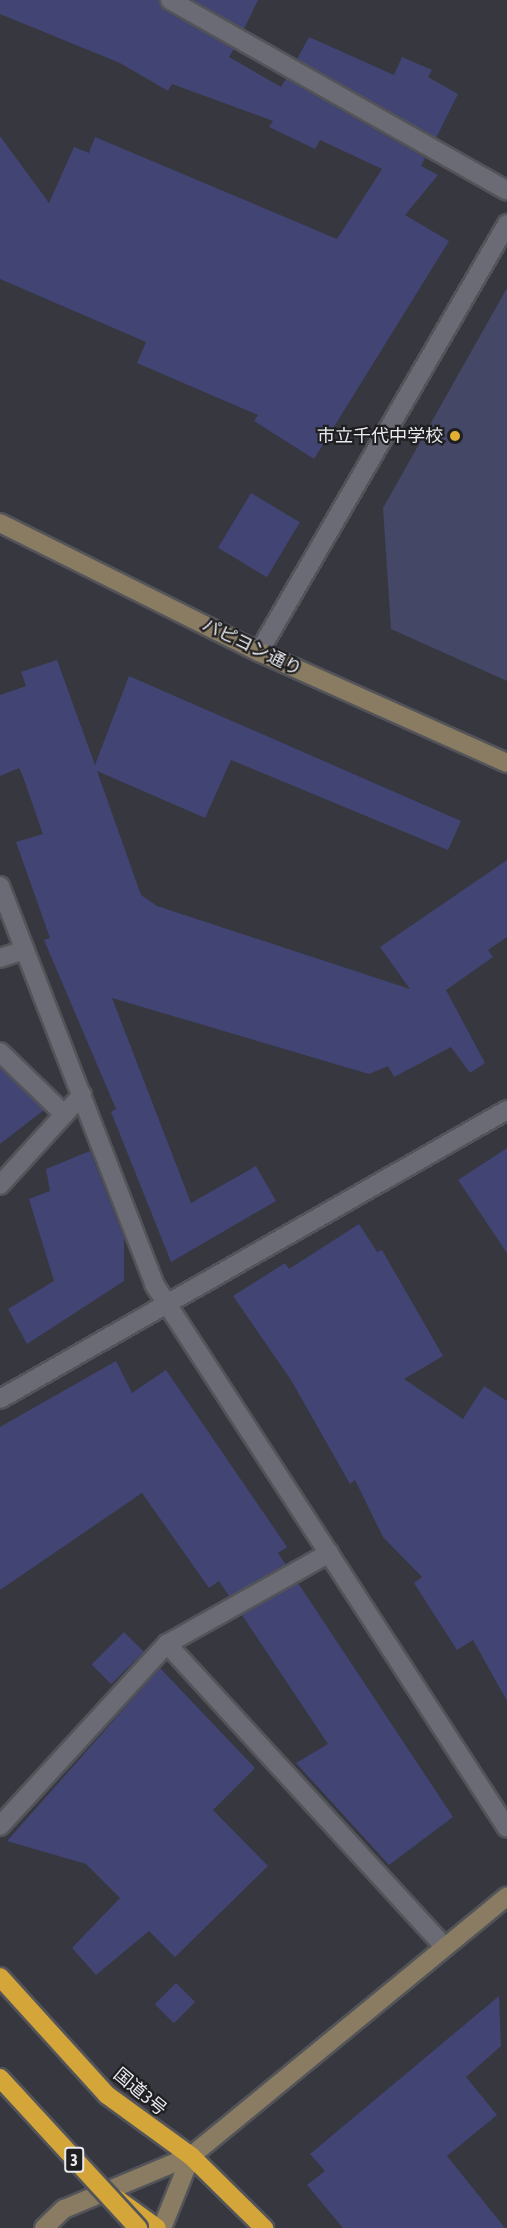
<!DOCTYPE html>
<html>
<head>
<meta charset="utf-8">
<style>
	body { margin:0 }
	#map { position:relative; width:507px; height:2228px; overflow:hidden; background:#36373f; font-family:"Asap Condensed","Noto Sans JP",sans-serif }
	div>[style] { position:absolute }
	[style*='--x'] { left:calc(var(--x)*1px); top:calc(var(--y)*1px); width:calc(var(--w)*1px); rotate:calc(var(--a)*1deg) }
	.green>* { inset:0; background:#444766 }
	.pier>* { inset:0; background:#36373f }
	.building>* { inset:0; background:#424474; transform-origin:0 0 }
	.roads { filter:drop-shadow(2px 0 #535459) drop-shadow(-2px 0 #535459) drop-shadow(0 2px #535459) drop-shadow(0 -2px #535459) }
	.street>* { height:18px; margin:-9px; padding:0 9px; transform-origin:9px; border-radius:9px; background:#6a6b74 }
	.secondary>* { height:18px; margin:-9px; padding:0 9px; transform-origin:9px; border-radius:9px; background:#8a7c62 }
	.highway>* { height:18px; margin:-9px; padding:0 9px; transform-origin:9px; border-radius:9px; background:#d4a539 }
	.bridges { filter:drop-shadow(2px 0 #535459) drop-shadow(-2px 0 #535459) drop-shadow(0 2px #535459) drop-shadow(0 -2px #535459) }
	.highway-bridge>* { height:18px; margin:-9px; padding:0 9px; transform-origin:9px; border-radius:9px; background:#d4a539 }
	.dots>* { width:16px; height:16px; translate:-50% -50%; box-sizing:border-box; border:3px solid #1f1f22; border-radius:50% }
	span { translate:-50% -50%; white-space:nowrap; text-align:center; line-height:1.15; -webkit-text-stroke:4.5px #1f1f22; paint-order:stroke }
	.shield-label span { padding:2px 4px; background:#1f1f22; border:2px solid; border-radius:4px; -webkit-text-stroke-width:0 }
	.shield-label { font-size:16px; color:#e9eaee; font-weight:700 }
	.poi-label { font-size:18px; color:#e9eaee }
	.right { translate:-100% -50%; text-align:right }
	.street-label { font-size:18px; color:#e9eaee }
</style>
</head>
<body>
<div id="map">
	<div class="green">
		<div style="clip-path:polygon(507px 288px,507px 681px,391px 629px,383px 508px)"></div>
	</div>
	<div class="pier">
		<div style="clip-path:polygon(0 2155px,69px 2228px,0 2228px)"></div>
	</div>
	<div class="building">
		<div style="clip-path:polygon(0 0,159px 0,164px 10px,234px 49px,229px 57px,281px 87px,286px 79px,425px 158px,421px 166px,438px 175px,405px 215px,449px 241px,314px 459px,254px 421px,258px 415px,137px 363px,146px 342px,0 279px,0 136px,49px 203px,74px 147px,89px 153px,95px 137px,337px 239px,382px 169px,320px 140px,315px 149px,269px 127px,273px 121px,172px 84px,168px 91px,120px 63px,0 14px)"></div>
		<div style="clip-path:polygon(193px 0,258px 0,244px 29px)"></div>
		<div style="clip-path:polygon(309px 37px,394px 75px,402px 57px,432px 70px,428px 77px,458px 94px,436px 138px,297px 59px)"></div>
		<div style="left:251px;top:493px;width:57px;height:64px;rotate:31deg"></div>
		<div style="clip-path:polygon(57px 660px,95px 765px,129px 676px,461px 821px,448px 850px,231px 760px,205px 818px,97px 771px,141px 895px,157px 906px,410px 989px,380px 947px,507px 860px,507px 937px,488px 950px,493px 957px,446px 990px,485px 1063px,470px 1073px,451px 1047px,394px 1077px,388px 1066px,369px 1074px,112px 998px,191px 1203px,256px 1166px,276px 1201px,171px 1262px,111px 1112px,116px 1109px,44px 940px,50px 938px,16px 842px,43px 834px,22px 774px,19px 768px,0 776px,0 695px,26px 686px,21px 672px)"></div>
		<div style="clip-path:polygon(0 1068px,44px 1110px,0 1144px)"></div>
		<div style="clip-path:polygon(507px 1148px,507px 1253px,458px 1180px)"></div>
		<div style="clip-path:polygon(90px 1151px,124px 1238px,124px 1281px,27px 1344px,8px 1309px,54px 1281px,29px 1199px,50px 1191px,46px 1169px)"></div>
		<div style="clip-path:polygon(359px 1224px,377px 1252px,382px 1250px,443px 1356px,404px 1379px,463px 1419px,484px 1386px,507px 1401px,507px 1701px,473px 1640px,457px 1650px,414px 1583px,422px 1577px,383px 1537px,355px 1480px,350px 1484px,291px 1380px,233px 1296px,285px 1263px,289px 1269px)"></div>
		<div style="clip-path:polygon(116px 1361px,132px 1393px,166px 1370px,287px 1547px,278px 1553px,286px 1565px,229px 1596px,219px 1581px,209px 1588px,142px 1493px,0 1590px,0 1427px)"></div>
		<div style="clip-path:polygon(298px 1583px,453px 1817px,389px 1865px,296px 1763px,328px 1744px,242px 1615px)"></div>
		<div style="left:124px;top:1632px;width:28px;height:46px;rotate:45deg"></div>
		<div style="clip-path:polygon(160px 1668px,255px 1768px,213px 1810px,268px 1866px,175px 1957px,149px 1931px,96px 1975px,72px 1948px,120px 1898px,86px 1864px,7px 1841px)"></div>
		<div style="left:176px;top:1983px;width:27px;height:30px;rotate:45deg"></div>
		<div style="clip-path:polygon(499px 1996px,501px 2046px,466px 2077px,497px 2115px,447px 2156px,505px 2228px,343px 2228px,307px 2185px,325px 2171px,310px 2154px)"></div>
	</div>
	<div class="roads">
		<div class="street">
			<div style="--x:170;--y:0;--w:387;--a:29.5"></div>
			<div style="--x:259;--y:652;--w:495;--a:-59.9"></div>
			<div style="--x:0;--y:886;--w:427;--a:68.8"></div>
			<div style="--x:154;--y:1284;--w:648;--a:57.02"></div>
			<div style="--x:0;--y:958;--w:26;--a:-18"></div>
			<div style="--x:0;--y:1052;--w:89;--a:44.1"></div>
			<div style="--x:0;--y:1185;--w:122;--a:-47.7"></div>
			<div style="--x:0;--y:1399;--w:584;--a:-29.68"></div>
			<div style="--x:167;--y:1644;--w:411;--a:47.5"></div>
			<div style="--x:0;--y:1826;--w:247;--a:-47.5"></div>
			<div style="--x:167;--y:1644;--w:186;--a:-29.3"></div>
		</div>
		<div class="secondary">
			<div style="--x:0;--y:523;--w:289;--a:26.5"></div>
			<div style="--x:259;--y:652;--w:272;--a:24.1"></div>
			<div style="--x:44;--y:2228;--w:28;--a:-44"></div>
			<div style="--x:64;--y:2209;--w:138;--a:-22.7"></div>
			<div style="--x:191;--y:2156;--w:409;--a:-39.4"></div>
			<div style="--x:162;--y:2228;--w:78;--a:-68.1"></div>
		</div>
		<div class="highway">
			<div style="--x:0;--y:1977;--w:159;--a:47.8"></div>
			<div style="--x:107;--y:2095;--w:104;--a:36"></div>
			<div style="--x:191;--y:2156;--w:103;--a:44.6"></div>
			<div style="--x:117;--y:2199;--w:49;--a:35.9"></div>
		</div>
	</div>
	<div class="bridges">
		<div class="highway-bridge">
			<div style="--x:0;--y:2078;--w:204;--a:47.4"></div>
		</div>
	</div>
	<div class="dots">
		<div style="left:455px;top:436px;background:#e3ae34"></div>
	</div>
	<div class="shield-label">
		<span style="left:74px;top:2160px">3</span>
	</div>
	<div class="poi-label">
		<span class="right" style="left:443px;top:436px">市立千代中学校</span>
	</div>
	<div class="street-label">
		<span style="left:252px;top:647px;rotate:26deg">パピヨン通り</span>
		<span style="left:140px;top:2092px;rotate:40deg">国道3号</span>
	</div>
</div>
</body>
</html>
